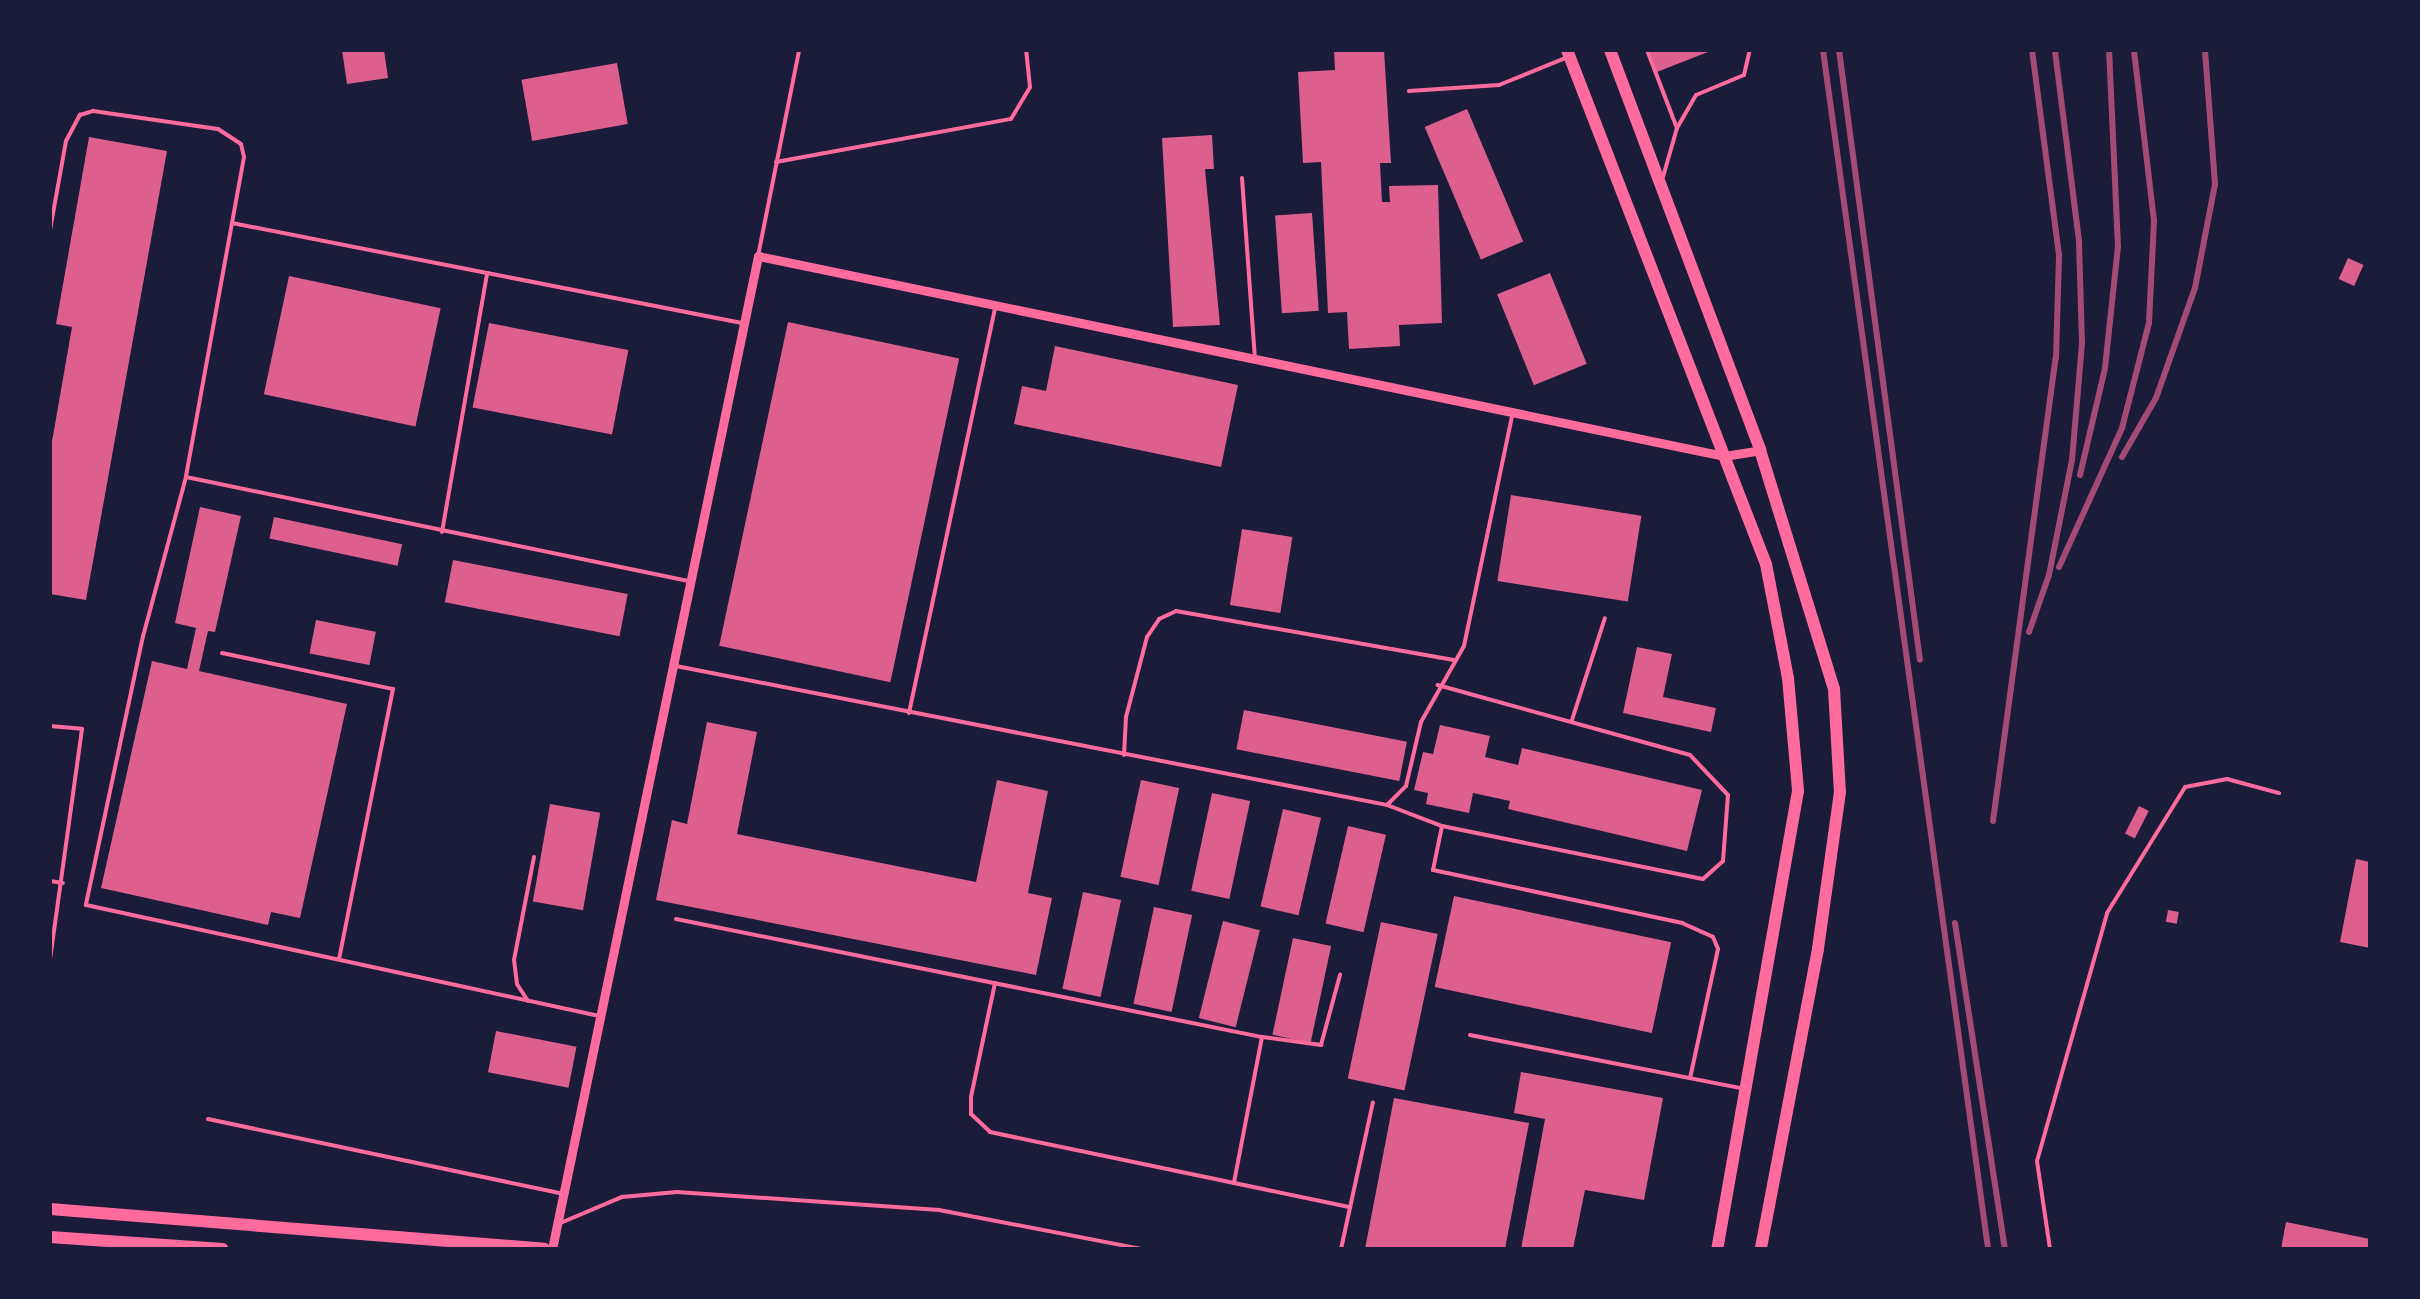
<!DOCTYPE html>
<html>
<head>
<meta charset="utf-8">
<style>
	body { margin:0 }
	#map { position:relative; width:2420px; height:1299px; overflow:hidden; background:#1b1b3a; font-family:Manrope,sans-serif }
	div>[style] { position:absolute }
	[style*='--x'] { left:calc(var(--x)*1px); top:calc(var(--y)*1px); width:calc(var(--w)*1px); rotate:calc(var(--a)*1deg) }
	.building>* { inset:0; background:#dd5f8e; transform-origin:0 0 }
	.service>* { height:4px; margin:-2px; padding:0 2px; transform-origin:2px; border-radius:2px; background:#ff6b9d }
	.minor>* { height:9px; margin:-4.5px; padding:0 4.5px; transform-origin:4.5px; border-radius:4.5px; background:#ff6b9d }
	.secondary>* { height:12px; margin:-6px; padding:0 6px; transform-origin:6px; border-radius:6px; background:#ff6b9d }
	.rail>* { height:6px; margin:-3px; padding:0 3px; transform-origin:3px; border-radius:3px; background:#a44b75 }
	span { translate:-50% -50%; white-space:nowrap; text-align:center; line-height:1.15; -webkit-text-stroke:8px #1b1b3a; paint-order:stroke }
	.frame { position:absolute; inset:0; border:52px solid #1b1b3a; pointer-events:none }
</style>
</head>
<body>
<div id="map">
	<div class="building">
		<div style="clip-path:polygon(342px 50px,384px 50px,388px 78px,347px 84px)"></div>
		<div style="clip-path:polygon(1334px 50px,1384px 50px,1391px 163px,1380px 163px,1382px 202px,1390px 202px,1389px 186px,1438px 185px,1442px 323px,1399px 325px,1400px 346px,1349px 349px,1347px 312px,1328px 313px,1321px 162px,1303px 163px,1298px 72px,1335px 70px)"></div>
		<div style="clip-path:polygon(1649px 50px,1713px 50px,1657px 72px)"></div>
		<div style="left:617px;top:63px;width:62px;height:97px;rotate:80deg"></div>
		<div style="left:1467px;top:109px;width:144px;height:46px;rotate:67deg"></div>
		<div style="clip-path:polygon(1212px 135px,1214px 169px,1205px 169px,1220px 325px,1173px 327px,1162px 138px)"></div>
		<div style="clip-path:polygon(89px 137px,167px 151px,86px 600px,50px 594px,50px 453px,72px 327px,56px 324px)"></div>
		<div style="left:1312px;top:213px;width:98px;height:37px;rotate:86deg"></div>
		<div style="left:2348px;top:258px;width:17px;height:23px;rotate:24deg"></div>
		<div style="left:1550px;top:273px;width:98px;height:57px;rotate:68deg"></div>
		<div style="left:289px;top:276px;width:155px;height:121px;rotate:12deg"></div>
		<div style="left:788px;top:322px;width:175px;height:331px;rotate:12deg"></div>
		<div style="left:489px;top:323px;width:142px;height:86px;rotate:11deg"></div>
		<div style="clip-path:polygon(1055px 346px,1238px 385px,1221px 467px,1014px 424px,1022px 386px,1046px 391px)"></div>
		<div style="left:1511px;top:495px;width:132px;height:87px;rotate:9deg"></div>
		<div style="clip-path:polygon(200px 507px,241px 516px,215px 632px,208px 631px,199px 671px,347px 704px,300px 918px,271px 912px,268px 925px,101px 888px,152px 661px,187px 669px,196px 628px,175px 623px)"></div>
		<div style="left:274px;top:517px;width:131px;height:22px;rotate:12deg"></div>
		<div style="left:1242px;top:529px;width:51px;height:77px;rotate:9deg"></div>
		<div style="left:453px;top:560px;width:178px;height:43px;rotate:11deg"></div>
		<div style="left:316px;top:620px;width:61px;height:34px;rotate:11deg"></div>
		<div style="clip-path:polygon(1637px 647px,1672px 654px,1663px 697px,1716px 708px,1711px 732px,1623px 713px)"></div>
		<div style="left:1244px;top:710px;width:166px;height:40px;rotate:11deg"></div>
		<div style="clip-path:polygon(707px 722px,757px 732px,737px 834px,976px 882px,997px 780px,1048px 791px,1028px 893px,1052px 898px,1036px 975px,656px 900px,672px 820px,687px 824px)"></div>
		<div style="clip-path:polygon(1440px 725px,1490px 736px,1485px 757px,1518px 765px,1522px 748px,1702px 790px,1687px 851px,1508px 809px,1510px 801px,1473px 793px,1469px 813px,1426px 804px,1428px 793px,1414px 790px,1423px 752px,1433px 754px)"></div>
		<div style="left:1141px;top:780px;width:39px;height:99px;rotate:12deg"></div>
		<div style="left:1212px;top:793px;width:39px;height:100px;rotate:12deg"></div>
		<div style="left:550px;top:804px;width:51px;height:99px;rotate:10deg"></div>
		<div style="left:2139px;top:806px;width:11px;height:31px;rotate:27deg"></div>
		<div style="left:1283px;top:809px;width:39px;height:100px;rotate:13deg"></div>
		<div style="left:1348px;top:826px;width:39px;height:100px;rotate:13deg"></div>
		<div style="clip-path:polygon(2356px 859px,2370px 862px,2370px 948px,2340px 942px)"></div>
		<div style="left:1083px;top:892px;width:39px;height:99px;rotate:12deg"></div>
		<div style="left:1454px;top:896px;width:222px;height:93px;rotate:12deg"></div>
		<div style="left:1154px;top:907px;width:39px;height:99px;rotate:12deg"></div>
		<div style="left:2168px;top:910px;width:11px;height:12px;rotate:10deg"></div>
		<div style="left:1223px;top:921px;width:38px;height:100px;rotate:14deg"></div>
		<div style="left:1381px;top:922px;width:58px;height:160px;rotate:12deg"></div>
		<div style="left:1293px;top:938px;width:39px;height:99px;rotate:12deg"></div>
		<div style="left:496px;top:1031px;width:82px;height:42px;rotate:11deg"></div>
		<div style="clip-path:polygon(1521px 1072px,1663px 1098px,1644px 1200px,1585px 1190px,1573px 1249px,1521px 1249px,1545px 1119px,1514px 1113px)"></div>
		<div style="clip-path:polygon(1394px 1098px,1529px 1123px,1505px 1249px,1365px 1249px)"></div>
		<div style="clip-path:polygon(2286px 1222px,2370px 1239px,2370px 1249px,2281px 1249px)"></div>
	</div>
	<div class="service">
		<div style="--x:1647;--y:50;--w:84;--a:69"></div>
		<div style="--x:1409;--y:91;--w:90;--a:-3.8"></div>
		<div style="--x:1499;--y:85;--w:74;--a:-22.1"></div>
		<div style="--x:776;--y:162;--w:239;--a:-10.4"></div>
		<div style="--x:1011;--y:119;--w:37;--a:-59"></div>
		<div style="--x:1030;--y:87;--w:37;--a:-96"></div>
		<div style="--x:1663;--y:177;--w:51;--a:-74.1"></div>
		<div style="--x:1677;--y:128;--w:38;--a:-60"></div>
		<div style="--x:1696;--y:95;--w:52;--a:-22.6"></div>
		<div style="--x:1744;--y:75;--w:26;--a:-77"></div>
		<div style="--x:1242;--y:178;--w:180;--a:85.9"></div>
		<div style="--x:232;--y:223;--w:260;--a:11.1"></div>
		<div style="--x:50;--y:230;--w:90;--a:-79.8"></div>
		<div style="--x:66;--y:141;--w:30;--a:-62"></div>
		<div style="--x:80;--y:115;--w:14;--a:-17"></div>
		<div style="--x:93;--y:111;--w:126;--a:8.2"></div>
		<div style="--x:218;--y:129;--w:27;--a:33"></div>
		<div style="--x:241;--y:144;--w:13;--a:77"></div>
		<div style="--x:244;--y:157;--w:325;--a:100.3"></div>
		<div style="--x:186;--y:477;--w:165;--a:105.1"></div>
		<div style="--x:143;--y:636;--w:275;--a:102"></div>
		<div style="--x:86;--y:905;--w:525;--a:12.21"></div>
		<div style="--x:758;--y:256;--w:210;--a:-78.7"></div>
		<div style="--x:186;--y:477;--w:513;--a:11.7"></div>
		<div style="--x:442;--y:532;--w:263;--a:-80.1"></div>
		<div style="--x:487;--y:273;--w:261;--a:11.1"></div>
		<div style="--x:222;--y:653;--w:175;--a:11.9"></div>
		<div style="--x:393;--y:689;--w:275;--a:101.3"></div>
		<div style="--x:676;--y:666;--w:724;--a:11.06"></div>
		<div style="--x:1387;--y:805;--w:59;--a:20.9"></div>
		<div style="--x:1442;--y:826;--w:266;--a:11.5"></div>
		<div style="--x:1703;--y:879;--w:27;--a:-42"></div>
		<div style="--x:1723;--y:861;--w:66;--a:-85.7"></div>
		<div style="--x:1728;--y:795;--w:55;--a:-133.5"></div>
		<div style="--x:1690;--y:755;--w:262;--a:-164.5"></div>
		<div style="--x:909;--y:713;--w:415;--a:-78"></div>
		<div style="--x:1572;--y:720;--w:107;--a:-72.1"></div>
		<div style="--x:50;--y:726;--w:32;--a:5"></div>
		<div style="--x:82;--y:729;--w:233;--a:97.9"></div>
		<div style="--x:1124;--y:755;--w:38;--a:-87"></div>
		<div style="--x:1126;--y:717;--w:83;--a:-75.3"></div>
		<div style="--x:1147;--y:637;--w:22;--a:-56"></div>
		<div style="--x:1159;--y:619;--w:19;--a:-25"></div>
		<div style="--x:1176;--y:611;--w:282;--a:10"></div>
		<div style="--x:1387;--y:805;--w:27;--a:-45"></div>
		<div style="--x:1406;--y:786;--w:66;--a:-76.8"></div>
		<div style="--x:1421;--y:722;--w:87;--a:-60.5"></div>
		<div style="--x:1464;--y:646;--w:239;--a:-78.2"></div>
		<div style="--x:1442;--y:826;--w:45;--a:101.6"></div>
		<div style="--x:1433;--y:870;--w:255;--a:12"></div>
		<div style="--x:1682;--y:923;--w:34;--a:24"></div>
		<div style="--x:1713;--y:937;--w:13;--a:67"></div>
		<div style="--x:1718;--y:949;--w:132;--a:102.2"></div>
		<div style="--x:50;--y:881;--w:13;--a:9"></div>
		<div style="--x:676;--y:919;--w:598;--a:11.39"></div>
		<div style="--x:1262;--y:1037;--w:149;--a:100.9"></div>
		<div style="--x:995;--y:983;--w:116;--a:101.9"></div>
		<div style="--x:971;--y:1097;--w:17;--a:90"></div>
		<div style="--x:971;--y:1114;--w:26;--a:43"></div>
		<div style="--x:990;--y:1132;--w:368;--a:11.8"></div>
		<div style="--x:528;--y:1001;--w:20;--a:-123"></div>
		<div style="--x:517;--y:984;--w:24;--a:-97"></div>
		<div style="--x:514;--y:960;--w:105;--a:-79"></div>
		<div style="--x:1470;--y:1035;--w:276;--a:11.1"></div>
		<div style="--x:1262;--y:1037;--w:60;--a:7.7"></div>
		<div style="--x:1321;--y:1045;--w:73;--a:-74.8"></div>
		<div style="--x:208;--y:1119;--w:364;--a:11.9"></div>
		<div style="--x:558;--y:1224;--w:69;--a:-22.9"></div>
		<div style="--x:622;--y:1197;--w:55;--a:-5.2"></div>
		<div style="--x:677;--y:1192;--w:263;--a:3.9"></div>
		<div style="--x:939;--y:1210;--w:207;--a:10.9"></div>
		<div style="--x:1341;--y:1249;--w:150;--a:-77.7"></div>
		<div style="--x:2050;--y:1249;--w:89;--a:-98.4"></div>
		<div style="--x:2037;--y:1161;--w:258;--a:-74.2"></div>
		<div style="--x:2107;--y:913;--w:148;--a:-58.2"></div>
		<div style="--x:2185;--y:787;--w:43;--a:-10.8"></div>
		<div style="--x:2227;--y:779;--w:54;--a:15.1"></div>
	</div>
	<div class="minor">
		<div style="--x:552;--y:1249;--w:1014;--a:-78.28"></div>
		<div style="--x:758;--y:256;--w:986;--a:11.7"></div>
		<div style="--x:1724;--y:456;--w:36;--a:-9"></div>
	</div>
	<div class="secondary">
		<div style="--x:1567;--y:50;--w:551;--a:68.84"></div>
		<div style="--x:1766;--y:564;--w:116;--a:79.1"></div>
		<div style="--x:1788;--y:678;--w:113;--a:84.9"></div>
		<div style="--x:1798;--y:791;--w:465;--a:100"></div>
		<div style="--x:1610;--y:50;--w:427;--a:69.4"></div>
		<div style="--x:1760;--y:450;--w:250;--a:72.8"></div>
		<div style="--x:1834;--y:689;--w:103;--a:86.7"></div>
		<div style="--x:1840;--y:792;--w:159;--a:98"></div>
		<div style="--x:1818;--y:949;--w:305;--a:100.8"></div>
		<div style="--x:50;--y:1209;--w:496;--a:4.6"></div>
		<div style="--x:50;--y:1237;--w:173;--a:4"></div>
	</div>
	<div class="rail">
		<div style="--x:1823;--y:50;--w:1210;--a:82.16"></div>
		<div style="--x:1839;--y:50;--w:615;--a:82.44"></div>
		<div style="--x:2122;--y:457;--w:68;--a:-60"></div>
		<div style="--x:2156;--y:398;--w:117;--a:-70.5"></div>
		<div style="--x:2195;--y:288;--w:106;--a:-79.1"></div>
		<div style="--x:2215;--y:184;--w:134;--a:-94.3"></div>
		<div style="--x:2080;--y:475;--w:110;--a:-76.8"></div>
		<div style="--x:2105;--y:368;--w:122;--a:-83.9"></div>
		<div style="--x:2118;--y:247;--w:197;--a:-92.6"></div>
		<div style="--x:2059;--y:567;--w:153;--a:-65.6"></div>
		<div style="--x:2122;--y:428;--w:108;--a:-75.6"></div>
		<div style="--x:2149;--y:323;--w:102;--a:-87.2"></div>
		<div style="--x:2154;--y:221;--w:172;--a:-96.7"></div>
		<div style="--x:2029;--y:632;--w:60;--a:-70.7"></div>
		<div style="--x:2049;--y:575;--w:117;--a:-78.7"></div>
		<div style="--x:2072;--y:460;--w:117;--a:-85.1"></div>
		<div style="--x:2082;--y:343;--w:102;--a:-91.7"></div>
		<div style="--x:2079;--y:241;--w:193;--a:-97.2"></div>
		<div style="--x:1993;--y:821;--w:467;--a:-82.3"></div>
		<div style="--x:2056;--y:358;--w:103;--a:-88.3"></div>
		<div style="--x:2059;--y:255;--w:207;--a:-97.5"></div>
		<div style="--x:1955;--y:923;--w:330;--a:81.3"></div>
	</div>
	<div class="frame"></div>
</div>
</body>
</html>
